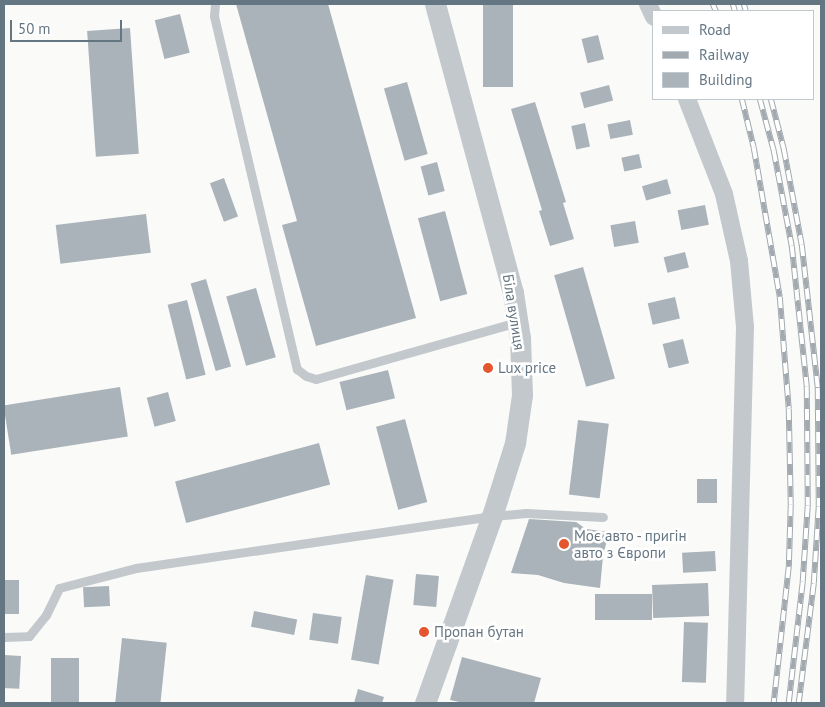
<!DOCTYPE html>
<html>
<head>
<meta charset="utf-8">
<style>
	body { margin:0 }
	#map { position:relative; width:825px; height:707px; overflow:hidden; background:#fafaf8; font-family:"PT Sans",sans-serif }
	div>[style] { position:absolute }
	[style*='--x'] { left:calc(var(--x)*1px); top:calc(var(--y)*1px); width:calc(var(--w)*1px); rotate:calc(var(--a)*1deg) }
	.building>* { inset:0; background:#aab3b9; transform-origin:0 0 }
	.service>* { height:9px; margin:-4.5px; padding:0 4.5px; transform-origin:4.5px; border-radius:4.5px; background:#c3c8cc }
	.minor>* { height:18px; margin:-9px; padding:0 9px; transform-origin:9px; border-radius:9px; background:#c3c8cc }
	.tertiary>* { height:21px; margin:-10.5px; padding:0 10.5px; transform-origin:10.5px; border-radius:10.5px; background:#c3c8cc }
	.rail>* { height:5.5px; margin-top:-2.75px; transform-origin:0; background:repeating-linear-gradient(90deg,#fff 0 11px,#a2aab0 0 22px); box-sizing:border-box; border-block:1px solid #a2aab0 }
	.dots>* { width:14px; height:14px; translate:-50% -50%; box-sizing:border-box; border:2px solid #fff; border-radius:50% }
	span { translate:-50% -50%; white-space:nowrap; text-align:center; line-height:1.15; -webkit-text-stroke:5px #fff; paint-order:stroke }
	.street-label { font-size:15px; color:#657683 }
	.poi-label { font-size:15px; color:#657683 }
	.left { translate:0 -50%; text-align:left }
	.frame { position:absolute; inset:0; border:5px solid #657683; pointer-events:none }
	.legend { position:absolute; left:652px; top:10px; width:162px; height:90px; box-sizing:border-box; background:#fff; border:1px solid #c1c8cd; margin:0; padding:6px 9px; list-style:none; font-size:15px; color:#657683 }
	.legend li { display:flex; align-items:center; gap:10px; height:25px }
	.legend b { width:25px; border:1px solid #c1c8cd }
	.scale { position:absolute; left:10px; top:20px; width:112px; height:22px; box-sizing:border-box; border:2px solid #657683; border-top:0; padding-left:6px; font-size:15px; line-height:18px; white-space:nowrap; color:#657683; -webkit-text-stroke:4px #fff; paint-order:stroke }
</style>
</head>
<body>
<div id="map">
	<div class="building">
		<div style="clip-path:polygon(236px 4px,328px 4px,416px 318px,316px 346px,282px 225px,297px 221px)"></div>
		<div style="left:483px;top:4px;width:30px;height:83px"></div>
		<div style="left:180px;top:14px;width:40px;height:26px;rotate:76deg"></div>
		<div style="left:130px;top:28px;width:126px;height:43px;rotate:86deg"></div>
		<div style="left:598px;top:35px;width:25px;height:17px;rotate:76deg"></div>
		<div style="left:407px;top:82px;width:75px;height:24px;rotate:74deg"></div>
		<div style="left:609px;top:85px;width:16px;height:30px;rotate:75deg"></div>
		<div style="clip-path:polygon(535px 102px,566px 202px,563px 203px,574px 239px,550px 246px,539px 211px,542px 210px,511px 109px)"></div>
		<div style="left:630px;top:120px;width:15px;height:23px;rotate:79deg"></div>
		<div style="left:585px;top:123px;width:24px;height:14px;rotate:78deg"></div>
		<div style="left:639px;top:154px;width:14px;height:18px;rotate:78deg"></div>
		<div style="left:437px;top:162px;width:30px;height:17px;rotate:75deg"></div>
		<div style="left:224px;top:178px;width:41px;height:15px;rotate:70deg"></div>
		<div style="left:667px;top:179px;width:15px;height:26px;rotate:74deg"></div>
		<div style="left:705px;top:205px;width:20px;height:28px;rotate:79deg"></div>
		<div style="left:445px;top:211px;width:86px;height:28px;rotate:75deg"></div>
		<div style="left:146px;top:214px;width:39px;height:91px;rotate:83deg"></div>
		<div style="left:635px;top:221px;width:22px;height:25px;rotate:80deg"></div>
		<div style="left:685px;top:252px;width:16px;height:22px;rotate:76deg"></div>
		<div style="left:583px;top:267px;width:116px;height:30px;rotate:74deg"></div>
		<div style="left:206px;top:279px;width:91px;height:16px;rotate:74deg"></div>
		<div style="left:256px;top:288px;width:72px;height:31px;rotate:74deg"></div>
		<div style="left:675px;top:297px;width:22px;height:28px;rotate:77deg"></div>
		<div style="left:187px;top:300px;width:77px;height:20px;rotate:76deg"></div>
		<div style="left:683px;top:339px;width:25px;height:21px;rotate:76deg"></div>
		<div style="left:388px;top:370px;width:29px;height:50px;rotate:76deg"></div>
		<div style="left:120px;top:387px;width:50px;height:118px;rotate:81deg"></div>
		<div style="left:168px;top:392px;width:30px;height:22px;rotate:75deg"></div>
		<div style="left:405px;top:419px;width:86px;height:30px;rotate:75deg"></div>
		<div style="left:578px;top:420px;width:31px;height:75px;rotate:7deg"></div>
		<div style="left:319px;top:443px;width:43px;height:149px;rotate:75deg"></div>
		<div style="left:717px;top:479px;width:24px;height:20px;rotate:90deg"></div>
		<div style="clip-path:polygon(529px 519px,576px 522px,586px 529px,609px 532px,603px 556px,600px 588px,564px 583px,538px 575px,511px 573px)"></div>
		<div style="left:715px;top:551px;width:20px;height:33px;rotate:87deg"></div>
		<div style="left:416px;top:574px;width:23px;height:31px;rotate:5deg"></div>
		<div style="left:366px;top:575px;width:28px;height:86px;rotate:10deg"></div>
		<div style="left:4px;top:580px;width:15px;height:34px"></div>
		<div style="left:708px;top:583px;width:33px;height:56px;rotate:88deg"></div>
		<div style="left:109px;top:586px;width:20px;height:26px;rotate:87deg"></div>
		<div style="left:652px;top:594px;width:26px;height:57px;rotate:90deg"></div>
		<div style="left:254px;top:611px;width:44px;height:16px;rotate:11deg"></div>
		<div style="left:313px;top:613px;width:29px;height:27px;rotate:8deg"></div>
		<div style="left:684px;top:622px;width:24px;height:60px;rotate:2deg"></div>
		<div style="left:122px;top:638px;width:45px;height:65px;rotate:6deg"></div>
		<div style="left:4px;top:655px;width:17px;height:33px;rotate:3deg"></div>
		<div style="clip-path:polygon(462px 657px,541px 678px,534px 703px,464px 703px,450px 700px)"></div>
		<div style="left:51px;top:658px;width:28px;height:45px"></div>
		<div style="clip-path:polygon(358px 689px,384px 697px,382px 703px,354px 703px)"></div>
	</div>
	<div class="service">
		<div style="--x:215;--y:4;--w:12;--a:95"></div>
		<div style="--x:214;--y:16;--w:363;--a:76.8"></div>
		<div style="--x:297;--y:369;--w:11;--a:38"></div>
		<div style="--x:306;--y:376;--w:10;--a:17"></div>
		<div style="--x:316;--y:379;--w:210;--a:-15.8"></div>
		<div style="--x:4;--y:637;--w:25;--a:-2"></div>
		<div style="--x:29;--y:636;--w:27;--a:-51"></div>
		<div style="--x:46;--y:615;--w:30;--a:-64"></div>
		<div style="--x:59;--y:588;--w:80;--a:-14.6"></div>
		<div style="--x:136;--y:568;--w:360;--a:-8.3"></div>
		<div style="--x:492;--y:516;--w:34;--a:-5"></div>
		<div style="--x:526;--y:513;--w:77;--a:3"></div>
	</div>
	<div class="minor">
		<div style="--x:648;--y:4;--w:14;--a:65"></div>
		<div style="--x:687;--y:99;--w:102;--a:68.7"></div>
		<div style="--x:724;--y:194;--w:69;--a:77.4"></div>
		<div style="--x:739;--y:261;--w:66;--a:84.8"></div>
		<div style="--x:745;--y:327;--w:376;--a:91.5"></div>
	</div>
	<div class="tertiary">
		<div style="--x:425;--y:703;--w:199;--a:-70.3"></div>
		<div style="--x:492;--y:516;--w:77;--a:-72.5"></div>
		<div style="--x:515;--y:443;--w:49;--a:-81.7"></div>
		<div style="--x:522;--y:395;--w:57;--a:-92"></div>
		<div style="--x:520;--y:338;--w:46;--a:-98.8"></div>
		<div style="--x:513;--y:293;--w:299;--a:-105.1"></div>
	</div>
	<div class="rail">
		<div style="--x:713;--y:4;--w:8;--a:67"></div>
		<div style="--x:733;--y:4;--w:7;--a:74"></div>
		<div style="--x:744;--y:4;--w:7;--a:74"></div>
		<div style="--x:742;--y:99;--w:50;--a:76.2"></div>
		<div style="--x:754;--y:148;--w:151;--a:80.1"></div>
		<div style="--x:780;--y:297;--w:112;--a:85.4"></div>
		<div style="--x:789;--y:409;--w:96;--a:88.8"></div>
		<div style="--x:791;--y:505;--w:62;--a:91.8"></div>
		<div style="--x:789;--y:567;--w:137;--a:96.3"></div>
		<div style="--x:760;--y:99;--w:54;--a:74.9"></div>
		<div style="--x:774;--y:151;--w:97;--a:79.3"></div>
		<div style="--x:792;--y:246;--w:142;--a:83.9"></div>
		<div style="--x:807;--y:387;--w:119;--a:89.5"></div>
		<div style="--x:808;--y:506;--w:76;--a:93.8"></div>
		<div style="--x:803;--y:582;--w:122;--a:96.6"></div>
		<div style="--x:771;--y:99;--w:52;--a:75.4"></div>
		<div style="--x:784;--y:149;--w:98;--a:79.4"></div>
		<div style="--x:802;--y:245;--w:144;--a:83.6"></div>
		<div style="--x:818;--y:388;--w:119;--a:89.5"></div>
		<div style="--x:819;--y:507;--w:77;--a:93.7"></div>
		<div style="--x:814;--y:584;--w:120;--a:97.2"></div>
	</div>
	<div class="dots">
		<div style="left:488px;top:368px;background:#e4572e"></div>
		<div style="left:564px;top:544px;background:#e4572e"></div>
		<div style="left:424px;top:632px;background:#e4572e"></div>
	</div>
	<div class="street-label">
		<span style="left:514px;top:312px;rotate:81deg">Біла вулиця</span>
	</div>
	<div class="poi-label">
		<span class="left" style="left:498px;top:368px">Lux price</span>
		<span class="left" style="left:574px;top:544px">Моє авто - пригін<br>авто з Європи</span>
		<span class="left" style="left:434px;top:632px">Пропан бутан</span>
	</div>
	<div class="frame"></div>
	<ul class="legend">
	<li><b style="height:6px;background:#c3c8cc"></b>Road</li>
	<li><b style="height:6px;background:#a2aab0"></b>Railway</li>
	<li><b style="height:14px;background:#aab3b9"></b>Building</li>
	</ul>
	<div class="scale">50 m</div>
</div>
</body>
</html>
